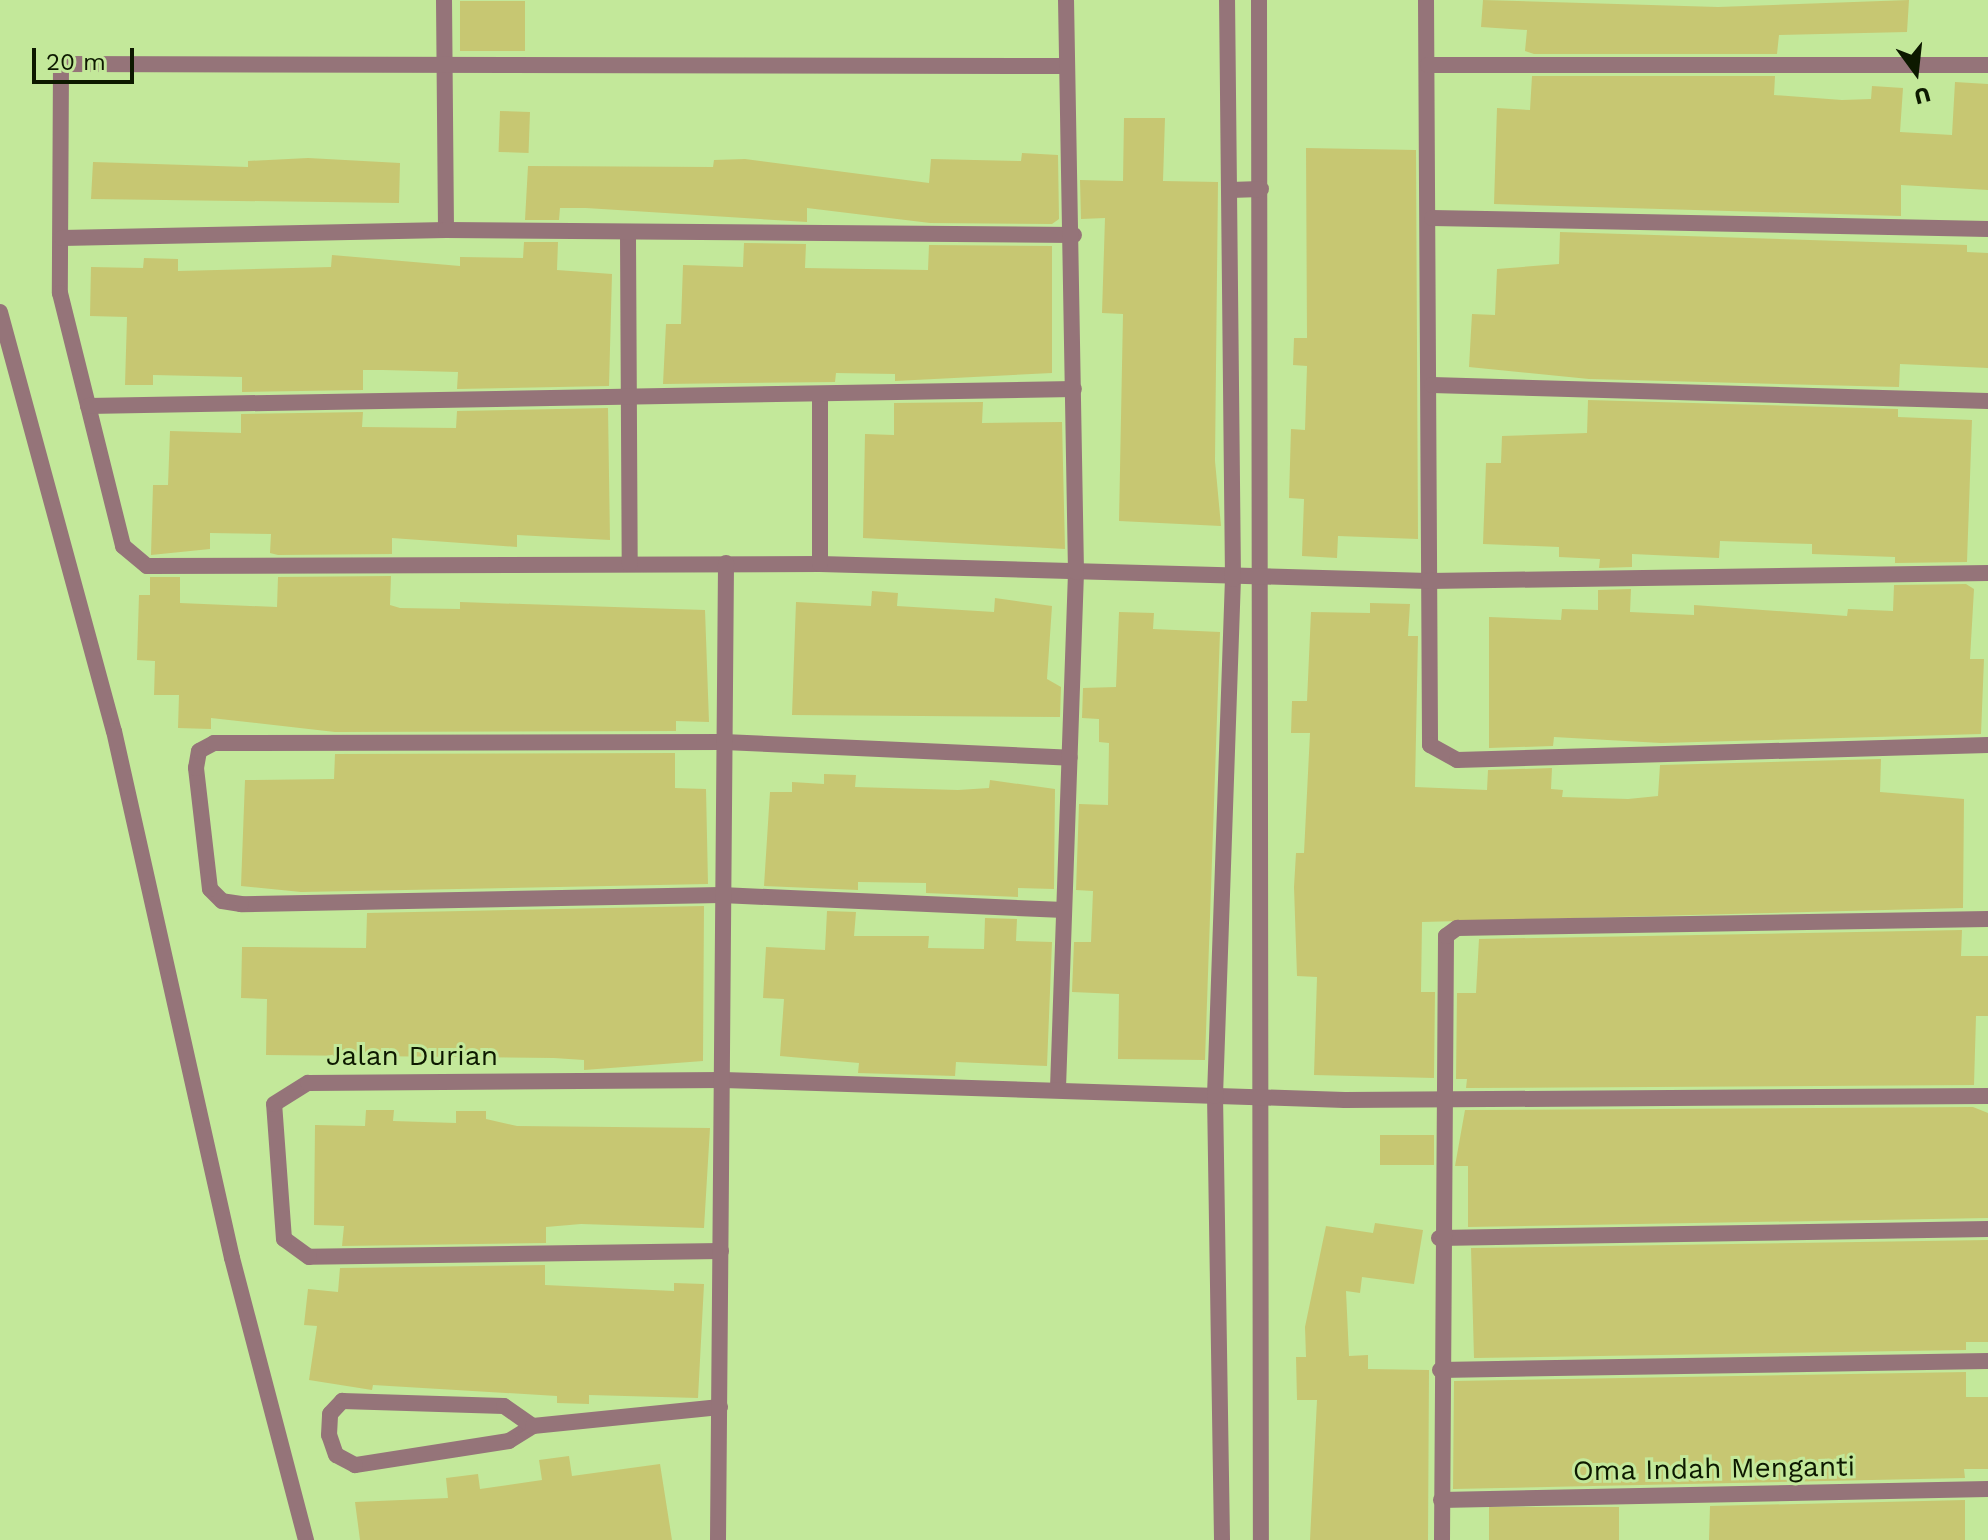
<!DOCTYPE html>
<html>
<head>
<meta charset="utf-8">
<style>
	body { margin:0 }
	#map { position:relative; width:1988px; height:1540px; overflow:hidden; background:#c3e89a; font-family:"Work Sans",sans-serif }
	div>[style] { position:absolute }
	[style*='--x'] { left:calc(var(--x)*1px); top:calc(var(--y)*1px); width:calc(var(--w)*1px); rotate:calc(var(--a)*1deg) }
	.building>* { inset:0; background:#c7c772; transform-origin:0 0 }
	.street>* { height:16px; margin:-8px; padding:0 8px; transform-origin:8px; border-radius:8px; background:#957479 }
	span { translate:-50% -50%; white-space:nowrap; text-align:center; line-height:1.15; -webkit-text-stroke:6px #c3e89a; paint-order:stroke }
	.street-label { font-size:28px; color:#0d1900 }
	.north { position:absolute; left:1876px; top:32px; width:80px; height:80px; -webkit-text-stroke:6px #c3e89a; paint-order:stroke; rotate:165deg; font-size:22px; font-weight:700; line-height:32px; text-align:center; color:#0d1900 }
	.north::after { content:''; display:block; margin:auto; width:28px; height:36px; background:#0d1900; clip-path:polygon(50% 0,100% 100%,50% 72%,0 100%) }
	.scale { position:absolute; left:32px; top:48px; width:102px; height:36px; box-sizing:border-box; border:4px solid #0d1900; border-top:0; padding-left:10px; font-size:24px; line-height:28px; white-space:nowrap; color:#0d1900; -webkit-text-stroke:6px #c3e89a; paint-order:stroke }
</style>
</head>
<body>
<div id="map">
	<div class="building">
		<div style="clip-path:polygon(1483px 0,1718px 7px,1909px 0,1907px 32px,1779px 35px,1777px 54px,1534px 54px,1525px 51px,1527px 30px,1481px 27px)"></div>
		<div style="left:460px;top:1px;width:65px;height:50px"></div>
		<div style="clip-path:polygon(1532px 76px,1775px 76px,1774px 95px,1842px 100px,1871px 99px,1872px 86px,1903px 88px,1900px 132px,1952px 135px,1955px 82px,1988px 84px,1988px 190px,1901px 185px,1901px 216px,1494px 204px,1497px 108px,1530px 110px)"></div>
		<div style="left:500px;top:111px;width:30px;height:41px;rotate:2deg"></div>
		<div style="clip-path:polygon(1124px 118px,1165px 118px,1163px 181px,1218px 182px,1215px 461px,1221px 526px,1119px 521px,1123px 314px,1102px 313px,1105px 218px,1081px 219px,1080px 180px,1123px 181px)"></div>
		<div style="clip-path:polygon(1306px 148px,1416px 150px,1418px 539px,1338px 536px,1337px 558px,1302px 556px,1304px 499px,1289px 498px,1291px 429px,1305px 430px,1307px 366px,1293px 365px,1294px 338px,1307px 338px)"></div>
		<div style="clip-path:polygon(1022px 153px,1058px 155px,1059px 219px,1052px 224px,930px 223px,807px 208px,807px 222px,586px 208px,560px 208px,559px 220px,525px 220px,528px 166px,713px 167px,714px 160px,745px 159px,929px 183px,931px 159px,1021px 161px)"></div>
		<div style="clip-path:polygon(308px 158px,400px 163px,399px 203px,91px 199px,93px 162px,248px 167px,248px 161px)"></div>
		<div style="clip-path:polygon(1560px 232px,1967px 245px,1967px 252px,1988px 253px,1988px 368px,1900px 364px,1899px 387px,1589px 379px,1469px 367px,1472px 314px,1495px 315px,1497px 269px,1559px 264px)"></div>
		<div style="clip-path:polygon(524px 242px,558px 242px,557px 270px,612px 274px,609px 386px,457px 389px,458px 372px,383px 370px,363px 370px,363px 390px,242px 392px,242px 377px,153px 375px,153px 385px,125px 385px,127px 317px,90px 316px,91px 267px,143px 268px,144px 258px,178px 259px,178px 271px,331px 267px,332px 255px,460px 266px,460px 257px,523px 258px)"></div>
		<div style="clip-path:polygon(744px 243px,806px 244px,805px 268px,928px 270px,929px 245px,1052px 246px,1052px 373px,895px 381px,895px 374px,836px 373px,835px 382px,663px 384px,666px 324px,681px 324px,683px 265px,743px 267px)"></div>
		<div style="clip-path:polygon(1588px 400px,1898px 409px,1898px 417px,1972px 420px,1967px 562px,1895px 563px,1895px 557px,1812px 554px,1812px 544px,1720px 541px,1719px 558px,1632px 554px,1632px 567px,1599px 568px,1600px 559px,1559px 557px,1559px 547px,1483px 544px,1486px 463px,1501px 463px,1502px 436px,1587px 433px)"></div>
		<div style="clip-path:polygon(983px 402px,982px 423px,1062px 422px,1065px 549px,863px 538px,865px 434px,894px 435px,894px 403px)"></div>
		<div style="clip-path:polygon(608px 408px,610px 540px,517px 535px,517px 547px,392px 538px,392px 554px,278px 555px,270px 553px,271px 534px,210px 533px,210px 549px,151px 555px,153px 485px,168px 485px,170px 431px,241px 433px,241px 414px,363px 412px,362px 427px,456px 428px,457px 411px)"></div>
		<div style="clip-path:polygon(391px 576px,390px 605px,400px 608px,460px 609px,460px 602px,705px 610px,709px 722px,676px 721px,676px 731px,335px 732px,211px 718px,211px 729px,178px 728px,179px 695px,154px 695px,155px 661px,137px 660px,139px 595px,150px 595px,150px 577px,180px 577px,180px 603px,277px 607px,278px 577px)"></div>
		<div style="clip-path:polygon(1966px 584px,1974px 589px,1970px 659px,1984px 659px,1981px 734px,1661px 743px,1554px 737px,1553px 746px,1489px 748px,1489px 617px,1561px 620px,1562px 609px,1598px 610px,1598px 590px,1631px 589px,1630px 612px,1694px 615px,1694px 605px,1847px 616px,1848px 609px,1893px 611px,1894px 585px)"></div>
		<div style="clip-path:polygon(872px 591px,898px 593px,897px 606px,994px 612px,995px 598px,1052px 606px,1047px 679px,1061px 687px,1060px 717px,792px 715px,796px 602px,871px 606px)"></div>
		<div style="clip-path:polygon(1370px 603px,1410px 604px,1408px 636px,1418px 636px,1415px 787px,1487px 790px,1488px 770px,1552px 768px,1551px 789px,1563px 790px,1562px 797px,1628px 799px,1658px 796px,1660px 765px,1881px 759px,1880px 792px,1964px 799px,1963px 908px,1422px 922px,1421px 992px,1435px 992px,1434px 1078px,1314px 1075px,1317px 977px,1297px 976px,1294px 887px,1296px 853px,1304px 853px,1310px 733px,1291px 733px,1292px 701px,1307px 701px,1311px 612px,1370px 613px)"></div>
		<div style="clip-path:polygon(1119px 612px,1154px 613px,1153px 629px,1220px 632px,1205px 1060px,1118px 1059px,1119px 994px,1072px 992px,1074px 942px,1091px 942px,1093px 891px,1076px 890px,1079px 804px,1108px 805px,1109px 743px,1099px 742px,1099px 719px,1082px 718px,1083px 688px,1116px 687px)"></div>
		<div style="clip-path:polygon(675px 753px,675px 788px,706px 789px,708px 884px,301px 892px,241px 886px,245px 780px,334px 779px,335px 754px)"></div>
		<div style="clip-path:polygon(824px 774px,856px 775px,855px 787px,958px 790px,989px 788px,990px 780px,1055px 789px,1054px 889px,1018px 888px,1018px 897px,926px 893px,926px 883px,858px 882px,858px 890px,764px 886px,770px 792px,792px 792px,792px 782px,824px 784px)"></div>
		<div style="clip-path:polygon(704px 906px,703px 1061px,584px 1070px,584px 1060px,554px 1058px,266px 1055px,267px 999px,241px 998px,242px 947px,366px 948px,367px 913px)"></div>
		<div style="clip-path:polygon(827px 911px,856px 912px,854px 936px,929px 936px,928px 948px,984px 949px,985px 918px,1017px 919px,1016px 941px,1052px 942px,1047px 1066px,956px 1062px,955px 1076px,858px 1073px,859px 1063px,780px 1056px,784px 999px,763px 998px,766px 947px,825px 950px)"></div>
		<div style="clip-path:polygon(1962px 930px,1961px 956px,1988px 956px,1988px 1016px,1976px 1016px,1974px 1085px,1466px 1088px,1467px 1079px,1456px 1079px,1457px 993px,1476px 993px,1479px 939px)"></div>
		<div style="clip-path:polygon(1973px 1107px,1988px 1113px,1988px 1218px,1468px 1227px,1468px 1166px,1455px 1166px,1465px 1110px)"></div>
		<div style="clip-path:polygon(366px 1110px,394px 1110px,393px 1121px,456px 1123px,456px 1111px,486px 1111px,486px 1119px,517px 1126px,710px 1128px,704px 1228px,581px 1224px,546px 1227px,546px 1243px,342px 1246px,344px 1226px,314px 1225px,315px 1125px,365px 1126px)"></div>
		<div style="left:1380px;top:1135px;width:54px;height:30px"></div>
		<div style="clip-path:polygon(1375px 1223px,1423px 1230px,1414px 1284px,1362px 1277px,1360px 1293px,1346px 1291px,1349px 1356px,1368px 1355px,1368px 1369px,1429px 1370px,1428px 1540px,1310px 1540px,1317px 1400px,1297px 1400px,1296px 1357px,1306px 1357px,1305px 1327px,1326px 1226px,1373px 1233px)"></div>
		<div style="clip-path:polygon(1988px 1240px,1988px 1342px,1966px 1342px,1966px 1350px,1474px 1358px,1471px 1248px)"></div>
		<div style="clip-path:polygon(545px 1265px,545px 1285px,674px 1291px,674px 1283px,704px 1284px,698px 1398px,589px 1395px,589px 1404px,557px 1403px,557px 1396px,373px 1385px,372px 1390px,309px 1380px,317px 1326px,304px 1325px,308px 1289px,338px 1292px,340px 1268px)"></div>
		<div style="clip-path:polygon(1966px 1372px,1966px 1397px,1988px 1397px,1988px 1469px,1964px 1469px,1965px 1478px,1453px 1489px,1454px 1381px)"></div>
		<div style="clip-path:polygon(569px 1456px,572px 1476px,660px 1464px,672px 1540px,360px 1540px,355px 1502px,448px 1498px,446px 1478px,478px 1474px,480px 1489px,542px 1480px,539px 1460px)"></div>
		<div style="clip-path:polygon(1965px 1500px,1965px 1540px,1709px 1540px,1710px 1506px)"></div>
		<div style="left:1619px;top:1507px;width:33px;height:130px;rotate:90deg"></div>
	</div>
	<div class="street">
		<div style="--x:444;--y:0;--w:230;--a:89.5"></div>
		<div style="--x:1259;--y:0;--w:1540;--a:89.93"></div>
		<div style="--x:1426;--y:0;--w:745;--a:89.69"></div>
		<div style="--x:1430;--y:745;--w:31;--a:29"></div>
		<div style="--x:1457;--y:760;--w:531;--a:-1.62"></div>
		<div style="--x:1428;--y:65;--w:560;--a:0"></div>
		<div style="--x:1066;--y:66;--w:1005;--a:-179.89"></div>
		<div style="--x:61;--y:64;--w:229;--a:90.3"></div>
		<div style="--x:60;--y:293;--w:261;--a:76"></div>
		<div style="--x:123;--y:546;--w:31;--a:40"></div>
		<div style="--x:147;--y:566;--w:673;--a:-0.17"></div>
		<div style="--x:820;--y:564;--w:609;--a:1.6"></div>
		<div style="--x:1429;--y:581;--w:559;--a:-0.82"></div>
		<div style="--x:1230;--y:190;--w:31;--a:-2"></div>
		<div style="--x:1432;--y:218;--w:556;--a:1.13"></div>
		<div style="--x:628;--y:236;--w:328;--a:89.7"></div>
		<div style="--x:62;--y:238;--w:384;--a:-1.2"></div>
		<div style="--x:446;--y:230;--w:628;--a:0.46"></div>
		<div style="--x:0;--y:312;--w:434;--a:74.8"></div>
		<div style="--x:114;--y:731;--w:540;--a:77.38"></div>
		<div style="--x:232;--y:1258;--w:292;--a:75.3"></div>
		<div style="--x:1432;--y:385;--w:556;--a:1.65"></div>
		<div style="--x:820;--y:394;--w:170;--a:90"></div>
		<div style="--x:88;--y:406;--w:986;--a:-0.99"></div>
		<div style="--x:1064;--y:910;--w:343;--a:-177.5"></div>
		<div style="--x:721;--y:895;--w:480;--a:178.9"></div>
		<div style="--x:241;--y:904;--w:19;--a:-171"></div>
		<div style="--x:222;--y:901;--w:17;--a:-135"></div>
		<div style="--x:210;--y:889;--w:122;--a:-96.6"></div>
		<div style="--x:196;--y:768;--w:17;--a:-80"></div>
		<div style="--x:199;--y:751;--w:17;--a:-28"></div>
		<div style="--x:214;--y:743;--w:510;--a:-0.11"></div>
		<div style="--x:724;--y:742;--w:346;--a:2.6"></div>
		<div style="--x:1058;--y:1088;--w:516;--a:-88"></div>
		<div style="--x:1076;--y:572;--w:572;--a:-91"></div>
		<div style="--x:1439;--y:1238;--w:549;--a:-0.94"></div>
		<div style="--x:721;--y:1251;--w:412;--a:179.2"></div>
		<div style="--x:309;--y:1257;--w:31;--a:-144"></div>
		<div style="--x:284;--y:1239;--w:135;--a:-94.2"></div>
		<div style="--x:274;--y:1104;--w:40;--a:-32"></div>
		<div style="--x:308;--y:1083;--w:415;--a:-0.4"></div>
		<div style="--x:723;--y:1080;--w:622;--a:1.84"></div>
		<div style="--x:1345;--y:1100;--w:643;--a:-0.36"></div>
		<div style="--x:1440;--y:1370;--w:548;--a:-0.94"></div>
		<div style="--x:533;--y:1426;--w:28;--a:148"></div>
		<div style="--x:509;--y:1441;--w:156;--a:171.1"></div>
		<div style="--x:355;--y:1465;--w:21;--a:-152"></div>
		<div style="--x:336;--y:1455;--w:21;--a:-109"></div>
		<div style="--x:329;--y:1435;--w:21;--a:-87"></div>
		<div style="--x:330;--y:1414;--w:18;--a:-47"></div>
		<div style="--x:342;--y:1401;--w:162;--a:1.8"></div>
		<div style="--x:504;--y:1406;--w:35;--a:35"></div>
		<div style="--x:533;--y:1426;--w:188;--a:-5.8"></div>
		<div style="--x:1441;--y:1500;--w:547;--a:-1.15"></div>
		<div style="--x:718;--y:1540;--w:977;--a:-89.53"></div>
		<div style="--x:1222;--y:1540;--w:444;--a:-90.9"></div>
		<div style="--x:1215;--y:1096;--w:517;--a:-88.01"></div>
		<div style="--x:1233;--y:579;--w:579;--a:-90.59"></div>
		<div style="--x:1442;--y:1540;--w:604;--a:-89.62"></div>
		<div style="--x:1446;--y:936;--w:14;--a:-36"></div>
		<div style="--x:1457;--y:928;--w:531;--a:-0.97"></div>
	</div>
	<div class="street-label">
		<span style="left:412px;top:1056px">Jalan Durian</span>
		<span style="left:1714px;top:1469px;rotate:-1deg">Oma Indah Menganti</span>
	</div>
	<div class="north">U</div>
	<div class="scale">20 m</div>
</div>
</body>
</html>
